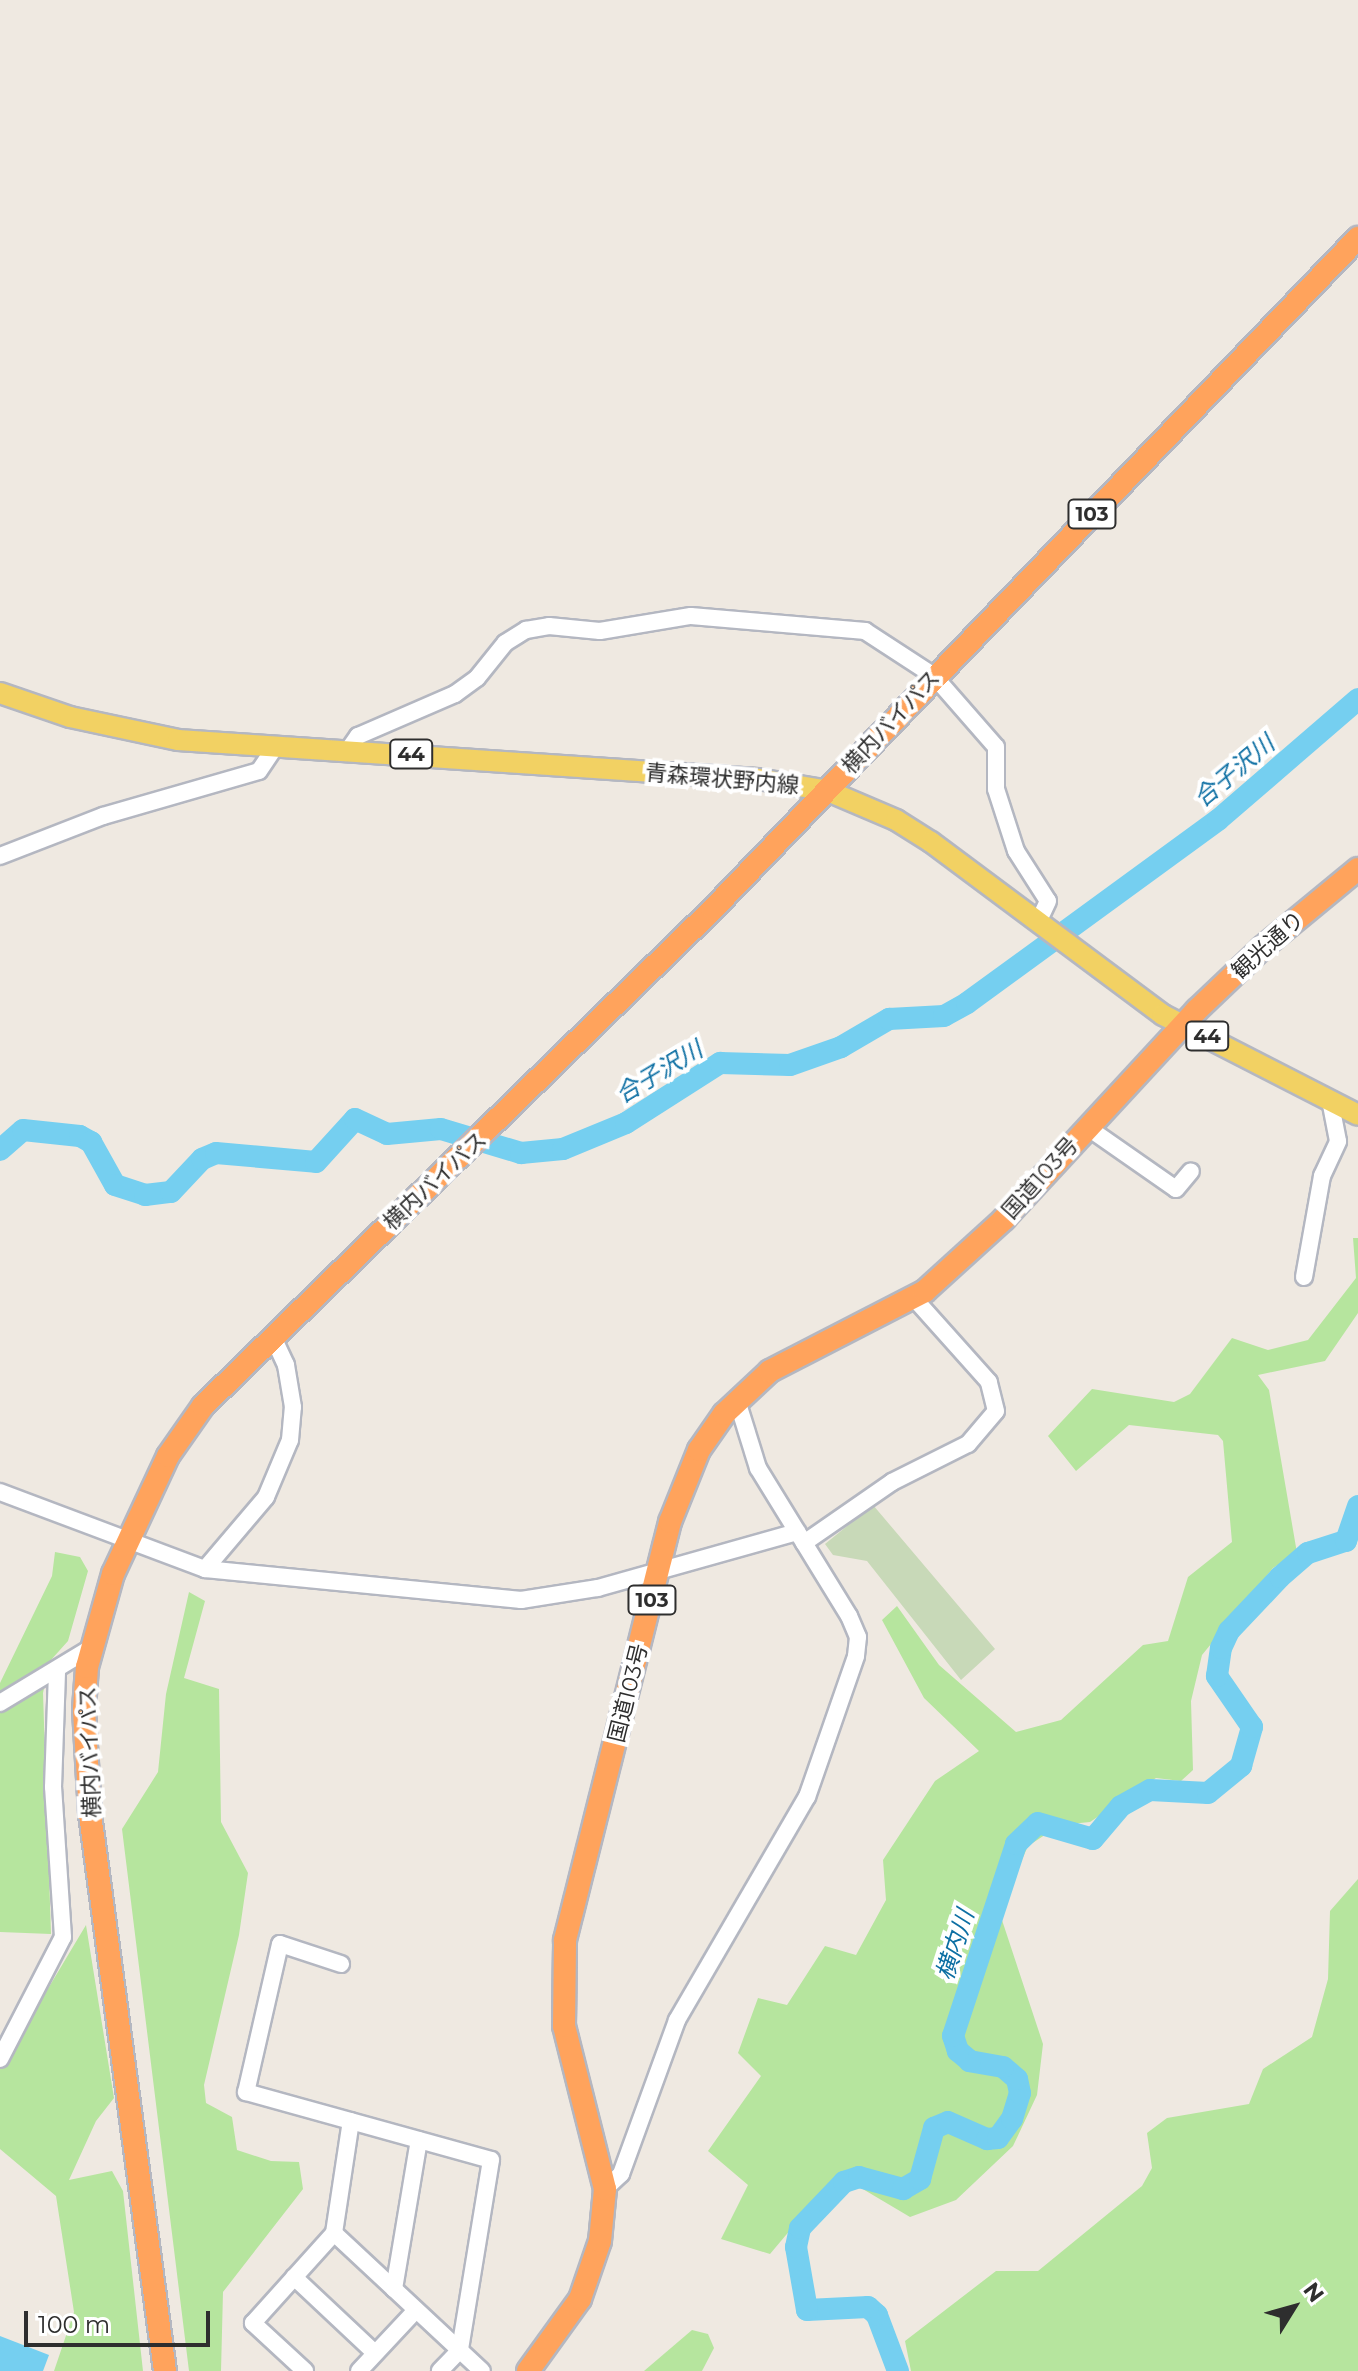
<!DOCTYPE html>
<html>
<head>
<meta charset="utf-8">
<style>
	body { margin:0 }
	#map { position:relative; width:1358px; height:2371px; overflow:hidden; background:#efe9e1; font-family:Montserrat,"Noto Sans JP",sans-serif }
	div>[style] { position:absolute }
	[style*='--x'] { left:calc(var(--x)*1px); top:calc(var(--y)*1px); width:calc(var(--w)*1px); rotate:calc(var(--a)*1deg) }
	.green>* { inset:0; background:#b6e59e }
	.cemetery>* { inset:0; background:#c8d9b8 }
	.water>* { inset:0; background:#75cff0 }
	.river>* { height:22px; margin:-11px; padding:0 11px; transform-origin:11px; border-radius:11px; background:#75cff0 }
	.roads { filter:drop-shadow(2px 0 #b4b7c1) drop-shadow(-2px 0 #b4b7c1) drop-shadow(0 2px #b4b7c1) drop-shadow(0 -2px #b4b7c1) }
	.minor>* { height:16px; margin:-8px; padding:0 8px; transform-origin:8px; border-radius:8px; background:#fff }
	.major>* { height:20px; margin:-10px; padding:0 10px; transform-origin:10px; border-radius:10px; background:#f2d163 }
	.highway>* { height:22px; margin:-11px; padding:0 11px; transform-origin:11px; border-radius:11px; background:#ffa35c }
	span { translate:-50% -50%; white-space:nowrap; text-align:center; line-height:1.15; -webkit-text-stroke:8px #fff; paint-order:stroke }
	.shield-label span { padding:2px 6px; background:#fff; border:2px solid; border-radius:6px; -webkit-text-stroke-width:0 }
	.shield-label { font-size:20px; color:#2e2e2e; font-weight:700 }
	.street-label { font-size:22px; color:#2e2e2e }
	.water-label { font-size:24px; color:#0d6fa3; font-style:italic }
	.north { position:absolute; left:1254px; top:2267px; width:80px; height:80px; -webkit-text-stroke:6px #fff; paint-order:stroke; rotate:53deg; font-size:22px; font-weight:700; line-height:32px; text-align:center; color:#2e2e2e }
	.north::after { content:''; display:block; margin:auto; width:28px; height:36px; background:#2e2e2e; clip-path:polygon(50% 0,100% 100%,50% 72%,0 100%) }
	.scale { position:absolute; left:24px; top:2311px; width:186px; height:36px; box-sizing:border-box; border:4px solid #2e2e2e; border-top:0; padding-left:10px; font-size:24px; line-height:28px; white-space:nowrap; color:#2e2e2e; -webkit-text-stroke:6px #fff; paint-order:stroke }
</style>
</head>
<body>
<div id="map">
	<div class="green">
		<div style="clip-path:polygon(1353px 1238px,1358px 1238px,1358px 1313px,1325px 1361px,1258px 1375px,1269px 1390px,1297px 1553px,1273px 1568px,1202px 1655px,1191px 1701px,1193px 1770px,1181px 1781px,1156px 1778px,1090px 1822px,1060px 1825px,1028px 1846px,999px 1911px,1043px 2044px,1037px 2095px,1013px 2146px,956px 2200px,910px 2217px,856px 2185px,824px 2190px,770px 2254px,721px 2239px,748px 2185px,708px 2151px,761px 2076px,738px 2053px,758px 1998px,787px 2005px,825px 1946px,856px 1955px,886px 1900px,883px 1860px,935px 1781px,979px 1751px,924px 1698px,882px 1620px,897px 1606px,939px 1665px,1016px 1732px,1061px 1720px,1143px 1645px,1168px 1641px,1188px 1577px,1232px 1542px,1223px 1441px,1218px 1435px,1129px 1425px,1076px 1471px,1048px 1436px,1092px 1389px,1174px 1402px,1190px 1394px,1232px 1338px,1268px 1350px,1308px 1340px,1356px 1278px)"></div>
		<div style="clip-path:polygon(55px 1552px,80px 1557px,88px 1571px,68px 1641px,50px 1661px,43px 1693px,51px 1934px,0 1932px,0 1683px,52px 1576px)"></div>
		<div style="clip-path:polygon(189px 1592px,205px 1601px,184px 1678px,219px 1689px,221px 1822px,248px 1873px,239px 1935px,204px 2085px,206px 2103px,232px 2117px,237px 2150px,271px 2161px,299px 2162px,303px 2189px,223px 2292px,221px 2371px,189px 2371px,122px 1829px,158px 1772px,166px 1694px)"></div>
		<div style="clip-path:polygon(1358px 1879px,1358px 2371px,911px 2371px,905px 2341px,996px 2271px,1038px 2271px,1142px 2186px,1152px 2168px,1147px 2133px,1167px 2118px,1249px 2104px,1263px 2069px,1312px 2037px,1328px 1979px,1330px 1911px)"></div>
		<div style="clip-path:polygon(86px 1925px,114px 2098px,96px 2121px,69px 2180px,112px 2171px,123px 2191px,143px 2371px,54px 2371px,74px 2312px,56px 2196px,0 2149px,0 2069px)"></div>
		<div style="clip-path:polygon(692px 2330px,708px 2334px,714px 2348px,702px 2371px,644px 2371px)"></div>
	</div>
	<div class="cemetery">
		<div style="clip-path:polygon(873px 1505px,995px 1649px,961px 1680px,867px 1561px,833px 1555px,825px 1544px)"></div>
	</div>
	<div class="water">
		<div style="clip-path:polygon(0 2336px,49px 2355px,43px 2371px,0 2371px)"></div>
	</div>
	<div class="river">
		<div style="--x:0;--y:1150;--w:30;--a:-41"></div>
		<div style="--x:23;--y:1130;--w:57;--a:6"></div>
		<div style="--x:80;--y:1136;--w:13;--a:29"></div>
		<div style="--x:91;--y:1142;--w:49;--a:60.8"></div>
		<div style="--x:115;--y:1185;--w:32;--a:18"></div>
		<div style="--x:145;--y:1195;--w:26;--a:-7"></div>
		<div style="--x:171;--y:1192;--w:45;--a:-46.8"></div>
		<div style="--x:202;--y:1159;--w:15;--a:-23"></div>
		<div style="--x:216;--y:1153;--w:100;--a:5.1"></div>
		<div style="--x:316;--y:1162;--w:58;--a:-47.8"></div>
		<div style="--x:355;--y:1119;--w:35;--a:25"></div>
		<div style="--x:387;--y:1134;--w:54;--a:-5.3"></div>
		<div style="--x:441;--y:1129;--w:84;--a:16.7"></div>
		<div style="--x:521;--y:1153;--w:42;--a:-5.4"></div>
		<div style="--x:563;--y:1149;--w:68;--a:-22.4"></div>
		<div style="--x:626;--y:1123;--w:112;--a:-32.6"></div>
		<div style="--x:720;--y:1063;--w:70;--a:1.6"></div>
		<div style="--x:790;--y:1065;--w:54;--a:-19.4"></div>
		<div style="--x:841;--y:1047;--w:56;--a:-30.3"></div>
		<div style="--x:889;--y:1019;--w:55;--a:-3.1"></div>
		<div style="--x:944;--y:1016;--w:26;--a:-29"></div>
		<div style="--x:967;--y:1003;--w:311;--a:-36.1"></div>
		<div style="--x:1218;--y:820;--w:185;--a:-40.8"></div>
		<div style="--x:898;--y:2371;--w:60;--a:-110.6"></div>
		<div style="--x:877;--y:2315;--w:12;--a:-138"></div>
		<div style="--x:868;--y:2307;--w:61;--a:177.2"></div>
		<div style="--x:807;--y:2310;--w:64;--a:-99.9"></div>
		<div style="--x:796;--y:2247;--w:19;--a:-78"></div>
		<div style="--x:800;--y:2228;--w:64;--a:-46.3"></div>
		<div style="--x:844;--y:2182;--w:16;--a:-18"></div>
		<div style="--x:859;--y:2177;--w:46;--a:15.3"></div>
		<div style="--x:903;--y:2189;--w:20;--a:-30"></div>
		<div style="--x:920;--y:2179;--w:53;--a:-74.6"></div>
		<div style="--x:934;--y:2128;--w:15;--a:-23"></div>
		<div style="--x:948;--y:2122;--w:43;--a:23.6"></div>
		<div style="--x:987;--y:2139;--w:11;--a:-5"></div>
		<div style="--x:998;--y:2138;--w:24;--a:-54"></div>
		<div style="--x:1012;--y:2119;--w:27;--a:-73"></div>
		<div style="--x:1020;--y:2093;--w:14;--a:-102"></div>
		<div style="--x:1017;--y:2079;--w:18;--a:-139"></div>
		<div style="--x:1003;--y:2067;--w:34;--a:-170"></div>
		<div style="--x:970;--y:2061;--w:16;--a:-140"></div>
		<div style="--x:958;--y:2051;--w:16;--a:-108"></div>
		<div style="--x:953;--y:2036;--w:202;--a:-71.8"></div>
		<div style="--x:1016;--y:1844;--w:30;--a:-44"></div>
		<div style="--x:1038;--y:1823;--w:57;--a:16.2"></div>
		<div style="--x:1093;--y:1839;--w:43;--a:-49.7"></div>
		<div style="--x:1121;--y:1806;--w:33;--a:-29"></div>
		<div style="--x:1150;--y:1790;--w:58;--a:3"></div>
		<div style="--x:1208;--y:1793;--w:43;--a:-39.3"></div>
		<div style="--x:1241;--y:1766;--w:41;--a:-74.2"></div>
		<div style="--x:1252;--y:1727;--w:62;--a:-124.5"></div>
		<div style="--x:1217;--y:1676;--w:28;--a:-82"></div>
		<div style="--x:1221;--y:1648;--w:19;--a:-65"></div>
		<div style="--x:1229;--y:1631;--w:74;--a:-46.6"></div>
		<div style="--x:1280;--y:1577;--w:37;--a:-41"></div>
		<div style="--x:1308;--y:1553;--w:40;--a:-18"></div>
		<div style="--x:1346;--y:1541;--w:37;--a:-71"></div>
	</div>
	<div class="roads">
		<div class="minor">
			<div style="--x:346;--y:753;--w:21;--a:-55"></div>
			<div style="--x:358;--y:736;--w:106;--a:-23.4"></div>
			<div style="--x:455;--y:694;--w:27;--a:-36"></div>
			<div style="--x:477;--y:678;--w:45;--a:-51.3"></div>
			<div style="--x:505;--y:643;--w:25;--a:-32"></div>
			<div style="--x:526;--y:630;--w:23;--a:-10"></div>
			<div style="--x:549;--y:626;--w:51;--a:5.6"></div>
			<div style="--x:600;--y:631;--w:92;--a:-9.4"></div>
			<div style="--x:691;--y:616;--w:175;--a:4.9"></div>
			<div style="--x:865;--y:631;--w:82;--a:33.1"></div>
			<div style="--x:934;--y:676;--w:94;--a:48.9"></div>
			<div style="--x:996;--y:747;--w:42;--a:90"></div>
			<div style="--x:996;--y:789;--w:65;--a:72.1"></div>
			<div style="--x:1016;--y:851;--w:59;--a:57.4"></div>
			<div style="--x:1048;--y:901;--w:23;--a:115"></div>
			<div style="--x:0;--y:856;--w:110;--a:-21.2"></div>
			<div style="--x:103;--y:816;--w:162;--a:-16.1"></div>
			<div style="--x:259;--y:771;--w:27;--a:-56"></div>
			<div style="--x:1087;--y:1127;--w:108;--a:34.9"></div>
			<div style="--x:1176;--y:1189;--w:23;--a:-50"></div>
			<div style="--x:1304;--y:1277;--w:103;--a:-79.9"></div>
			<div style="--x:1322;--y:1176;--w:38;--a:-65"></div>
			<div style="--x:1338;--y:1141;--w:42;--a:-101"></div>
			<div style="--x:0;--y:1492;--w:219;--a:20.6"></div>
			<div style="--x:205;--y:1569;--w:318;--a:5.6"></div>
			<div style="--x:521;--y:1600;--w:78;--a:-8.9"></div>
			<div style="--x:598;--y:1588;--w:207;--a:-15.7"></div>
			<div style="--x:804;--y:1543;--w:107;--a:-34.7"></div>
			<div style="--x:892;--y:1482;--w:85;--a:-26.6"></div>
			<div style="--x:968;--y:1444;--w:43;--a:-49.7"></div>
			<div style="--x:996;--y:1411;--w:30;--a:-104"></div>
			<div style="--x:989;--y:1382;--w:113;--a:-131.8"></div>
			<div style="--x:205;--y:1569;--w:94;--a:-49.7"></div>
			<div style="--x:266;--y:1497;--w:62;--a:-67.2"></div>
			<div style="--x:290;--y:1440;--w:33;--a:-85"></div>
			<div style="--x:293;--y:1407;--w:43;--a:-99.5"></div>
			<div style="--x:286;--y:1365;--w:31;--a:-115"></div>
			<div style="--x:0;--y:1703;--w:110;--a:-31.2"></div>
			<div style="--x:341;--y:1964;--w:64;--a:-161.8"></div>
			<div style="--x:280;--y:1944;--w:152;--a:102.9"></div>
			<div style="--x:246;--y:2092;--w:254;--a:15.5"></div>
			<div style="--x:491;--y:2160;--w:193;--a:99.3"></div>
			<div style="--x:460;--y:2350;--w:29;--a:134"></div>
			<div style="--x:0;--y:2059;--w:137;--a:-62.7"></div>
			<div style="--x:63;--y:1937;--w:150;--a:-93.8"></div>
			<div style="--x:53;--y:1787;--w:115;--a:-88"></div>
			<div style="--x:605;--y:2189;--w:22;--a:-43"></div>
			<div style="--x:621;--y:2174;--w:164;--a:-70"></div>
			<div style="--x:677;--y:2020;--w:258;--a:-59.8"></div>
			<div style="--x:807;--y:1797;--w:149;--a:-70.8"></div>
			<div style="--x:856;--y:1656;--w:19;--a:-84"></div>
			<div style="--x:858;--y:1637;--w:23;--a:-113"></div>
			<div style="--x:849;--y:1616;--w:174;--a:-121.6"></div>
			<div style="--x:758;--y:1468;--w:71;--a:-107.2"></div>
			<div style="--x:334;--y:2233;--w:202;--a:43"></div>
			<div style="--x:294;--y:2277;--w:111;--a:43.2"></div>
			<div style="--x:394;--y:2289;--w:151;--a:-80.5"></div>
			<div style="--x:305;--y:2371;--w:71;--a:-137.3"></div>
			<div style="--x:253;--y:2323;--w:121;--a:-48"></div>
			<div style="--x:334;--y:2233;--w:113;--a:-81.4"></div>
			<div style="--x:359;--y:2371;--w:83;--a:-46.9"></div>
		</div>
		<div class="major">
			<div style="--x:0;--y:693;--w:74;--a:18.9"></div>
			<div style="--x:70;--y:717;--w:110;--a:12"></div>
			<div style="--x:178;--y:740;--w:581;--a:3.85"></div>
			<div style="--x:758;--y:779;--w:71;--a:9.7"></div>
			<div style="--x:828;--y:791;--w:74;--a:23.1"></div>
			<div style="--x:896;--y:820;--w:41;--a:32.2"></div>
			<div style="--x:931;--y:842;--w:289;--a:36.7"></div>
			<div style="--x:1163;--y:1015;--w:219;--a:27.1"></div>
		</div>
		<div class="highway">
			<div style="--x:165;--y:2371;--w:562;--a:-97.67"></div>
			<div style="--x:90;--y:1814;--w:105;--a:-93.3"></div>
			<div style="--x:84;--y:1709;--w:42;--a:-85.9"></div>
			<div style="--x:87;--y:1667;--w:97;--a:-74.4"></div>
			<div style="--x:113;--y:1574;--w:130;--a:-65"></div>
			<div style="--x:168;--y:1456;--w:61;--a:-55"></div>
			<div style="--x:203;--y:1406;--w:712;--a:-44.26"></div>
			<div style="--x:713;--y:909;--w:931;--a:-46.13"></div>
			<div style="--x:528;--y:2371;--w:89;--a:-54.2"></div>
			<div style="--x:580;--y:2299;--w:61;--a:-71"></div>
			<div style="--x:600;--y:2241;--w:52;--a:-84.5"></div>
			<div style="--x:605;--y:2189;--w:168;--a:-104.1"></div>
			<div style="--x:564;--y:2026;--w:86;--a:-89.3"></div>
			<div style="--x:565;--y:1940;--w:431;--a:-75.9"></div>
			<div style="--x:670;--y:1522;--w:78;--a:-68.1"></div>
			<div style="--x:699;--y:1450;--w:44;--a:-55.2"></div>
			<div style="--x:724;--y:1414;--w:63;--a:-43.1"></div>
			<div style="--x:770;--y:1371;--w:174;--a:-27.3"></div>
			<div style="--x:925;--y:1291;--w:107;--a:-42.3"></div>
			<div style="--x:1004;--y:1219;--w:284;--a:-47.3"></div>
			<div style="--x:1197;--y:1010;--w:90;--a:-43.6"></div>
			<div style="--x:1262;--y:948;--w:124;--a:-39.5"></div>
		</div>
	</div>
	<div class="shield-label">
		<span style="left:1092px;top:514px">103</span>
		<span style="left:411px;top:754px">44</span>
		<span style="left:1207px;top:1036px">44</span>
		<span style="left:652px;top:1600px">103</span>
	</div>
	<div class="street-label">
		<span style="left:891px;top:722px;rotate:-47deg">横内バイパス</span>
		<span style="left:722px;top:779px;rotate:5deg">青森環状野内線</span>
		<span style="left:1268px;top:945px;rotate:-42deg">観光通り</span>
		<span style="left:1040px;top:1178px;rotate:-48deg">国道103号</span>
		<span style="left:435px;top:1181px;rotate:-43deg">横内バイパス</span>
		<span style="left:628px;top:1693px;rotate:-76deg">国道103号</span>
		<span style="left:90px;top:1752px;rotate:-92deg">横内バイパス</span>
	</div>
	<div class="water-label">
		<span style="left:1234px;top:771px;rotate:-40deg">合子沢川</span>
		<span style="left:659px;top:1072px;rotate:-31deg">合子沢川</span>
		<span style="left:955px;top:1945px;rotate:-72deg">横内川</span>
	</div>
	<div class="north">N</div>
	<div class="scale">100 m</div>
</div>
</body>
</html>
